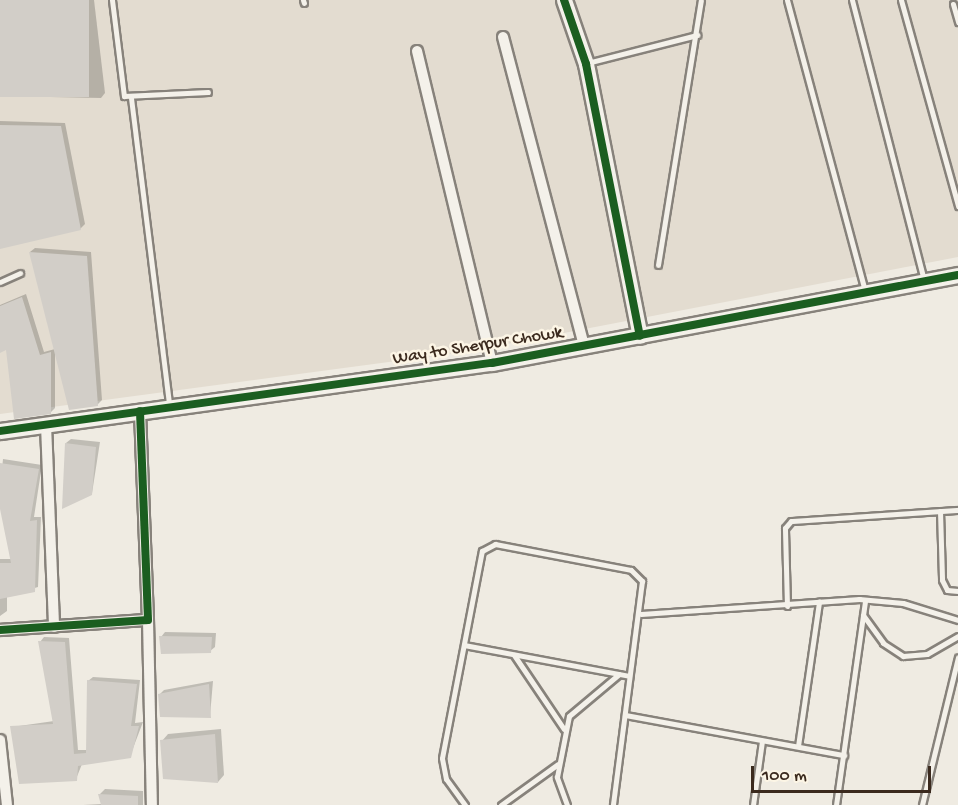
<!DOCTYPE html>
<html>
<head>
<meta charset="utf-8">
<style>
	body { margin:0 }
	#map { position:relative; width:958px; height:805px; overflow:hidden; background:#efebe2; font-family:"Gochi Hand",sans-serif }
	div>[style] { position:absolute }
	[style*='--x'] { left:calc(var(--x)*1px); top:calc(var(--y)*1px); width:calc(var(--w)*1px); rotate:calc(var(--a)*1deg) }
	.built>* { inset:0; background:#e3dcd0 }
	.shadow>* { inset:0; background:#0003 }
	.building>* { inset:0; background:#d2cec8; transform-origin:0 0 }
	.roads { filter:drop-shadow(2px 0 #87827b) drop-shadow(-2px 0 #87827b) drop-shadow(0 2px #87827b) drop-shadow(0 -2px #87827b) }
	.lane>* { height:5px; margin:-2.5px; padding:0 2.5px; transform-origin:2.5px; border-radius:2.5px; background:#f4f1ea }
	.street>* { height:10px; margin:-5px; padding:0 5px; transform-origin:5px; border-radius:5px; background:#f4f1ea }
	.secondary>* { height:15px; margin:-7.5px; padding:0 7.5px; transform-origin:7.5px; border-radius:7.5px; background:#f4f1ea }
	.cycleway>* { height:8px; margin:-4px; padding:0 4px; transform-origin:4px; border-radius:4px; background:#1b5e20 }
	span { translate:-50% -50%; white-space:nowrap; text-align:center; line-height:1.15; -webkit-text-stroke:5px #fcf5e5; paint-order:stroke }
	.street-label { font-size:18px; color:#3b2a1e }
	.scale { position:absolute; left:751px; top:766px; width:180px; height:27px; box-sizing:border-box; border:3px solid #3b2a1e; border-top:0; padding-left:8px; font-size:18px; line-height:21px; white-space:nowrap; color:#3b2a1e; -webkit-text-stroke:4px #fcf5e5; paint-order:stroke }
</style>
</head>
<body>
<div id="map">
	<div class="built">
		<div style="clip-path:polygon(0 0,958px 0,958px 257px,471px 351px,0 414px)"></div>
	</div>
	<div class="shadow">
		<div style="clip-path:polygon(0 0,94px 0,105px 93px,101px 98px,0 96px)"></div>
		<div style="clip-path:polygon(0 121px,65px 123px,85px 224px,80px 229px,0 248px)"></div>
		<div style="clip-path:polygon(35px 248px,91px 252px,102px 400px,97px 405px,55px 354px,55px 408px,50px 413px,8px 348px,0 352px,0 305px,26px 294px,44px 352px,55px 349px,30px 252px)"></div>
		<div style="clip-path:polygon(71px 439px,100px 442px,92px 493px,66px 443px)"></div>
		<div style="clip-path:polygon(3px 459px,42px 465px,34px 517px,41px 517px,38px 587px,7px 596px,7px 611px,0 616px,0 559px,12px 559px,0 489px)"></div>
		<div style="clip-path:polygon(165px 632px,216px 633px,215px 647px,210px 651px,161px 637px)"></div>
		<div style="clip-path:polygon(44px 637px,69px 638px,78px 750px,87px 750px,88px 681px,93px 677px,140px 680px,135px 723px,143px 722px,130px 756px,82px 764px,76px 779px,12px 727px,54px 721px,40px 642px)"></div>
		<div style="clip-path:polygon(213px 681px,210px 716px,160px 694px,164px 690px)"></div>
		<div style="clip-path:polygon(221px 729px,224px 775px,218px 782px,162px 741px,168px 734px)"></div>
		<div style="clip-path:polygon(105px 789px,143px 791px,143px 805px,83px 805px,102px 804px,99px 795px)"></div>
	</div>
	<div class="building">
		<div style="left:0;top:0;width:89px;height:97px"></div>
		<div style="clip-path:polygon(0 125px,61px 126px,81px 230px,0 249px)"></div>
		<div style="clip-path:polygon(29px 252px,87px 256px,98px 406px,69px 410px)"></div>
		<div style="clip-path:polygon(22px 297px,40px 355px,51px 352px,51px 414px,14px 419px,6px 350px,0 353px,0 306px)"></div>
		<div style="clip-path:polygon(65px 443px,96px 447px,92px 495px,62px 509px)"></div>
		<div style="clip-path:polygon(0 463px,39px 469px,30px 521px,37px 520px,35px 592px,0 599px,0 563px,11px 563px,0 509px)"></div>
		<div style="clip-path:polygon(159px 636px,212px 637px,211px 653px,161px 654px)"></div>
		<div style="clip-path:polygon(38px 641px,65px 642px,74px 754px,86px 753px,87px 680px,137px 684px,131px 726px,139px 726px,131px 758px,78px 766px,77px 781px,19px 784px,10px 726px,53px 724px)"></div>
		<div style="clip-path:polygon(209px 684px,211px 718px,160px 717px,158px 694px)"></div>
		<div style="clip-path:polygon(215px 734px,218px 783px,163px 779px,160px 740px)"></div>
		<div style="clip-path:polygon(98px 794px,138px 796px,138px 805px,101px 805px)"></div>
	</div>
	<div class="roads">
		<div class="lane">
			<div style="--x:112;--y:0;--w:97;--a:82.9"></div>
			<div style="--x:124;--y:96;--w:84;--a:-2.7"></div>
			<div style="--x:303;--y:0;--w:3;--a:72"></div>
			<div style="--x:787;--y:0;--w:301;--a:75"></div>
			<div style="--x:852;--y:0;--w:289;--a:75.6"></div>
			<div style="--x:901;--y:0;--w:214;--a:74.5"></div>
			<div style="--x:953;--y:4;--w:19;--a:74"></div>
			<div style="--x:587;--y:63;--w:114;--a:-14.3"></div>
			<div style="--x:131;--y:98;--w:309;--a:82.9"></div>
			<div style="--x:658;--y:265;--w:268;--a:-80.8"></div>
			<div style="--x:0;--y:282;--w:22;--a:-24"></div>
			<div style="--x:940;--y:511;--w:69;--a:88.3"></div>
			<div style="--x:942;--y:580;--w:11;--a:63"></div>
			<div style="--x:947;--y:590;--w:11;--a:5"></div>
			<div style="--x:787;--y:606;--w:78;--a:-91.5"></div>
			<div style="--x:785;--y:528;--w:9;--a:-49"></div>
			<div style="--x:791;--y:521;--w:167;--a:-3.8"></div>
			<div style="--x:641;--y:614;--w:219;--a:-3.9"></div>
			<div style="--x:859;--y:599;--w:44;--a:5.2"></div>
			<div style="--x:903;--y:603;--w:58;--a:17.2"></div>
			<div style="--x:863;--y:615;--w:34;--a:54"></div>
			<div style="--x:883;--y:643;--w:24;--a:33"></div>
			<div style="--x:903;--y:656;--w:24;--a:-5"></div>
			<div style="--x:927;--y:654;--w:36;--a:-30"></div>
			<div style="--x:464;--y:645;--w:168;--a:10.6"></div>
			<div style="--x:514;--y:655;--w:89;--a:56"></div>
			<div style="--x:625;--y:715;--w:223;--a:10.4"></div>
			<div style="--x:798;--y:746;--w:146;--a:-81.7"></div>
			<div style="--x:465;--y:805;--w:32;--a:-126"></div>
			<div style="--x:446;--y:779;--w:21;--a:-101"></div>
			<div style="--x:442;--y:758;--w:211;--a:-79.1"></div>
			<div style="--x:482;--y:551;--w:15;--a:-28"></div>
			<div style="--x:495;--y:544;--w:138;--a:10.8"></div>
			<div style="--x:631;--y:570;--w:16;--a:45"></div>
			<div style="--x:642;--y:581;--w:226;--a:97.4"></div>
			<div style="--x:501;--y:805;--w:70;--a:-35.7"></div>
			<div style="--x:567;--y:805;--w:30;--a:-110"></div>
			<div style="--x:557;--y:777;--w:62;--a:-78.9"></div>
			<div style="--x:569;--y:716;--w:65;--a:-40"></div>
			<div style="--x:753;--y:805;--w:65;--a:-82"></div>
			<div style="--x:836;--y:805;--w:207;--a:-81.9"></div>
			<div style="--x:922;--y:805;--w:152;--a:-76.3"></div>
		</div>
		<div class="street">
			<div style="--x:503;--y:37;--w:318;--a:75.3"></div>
			<div style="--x:417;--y:51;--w:321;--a:76.5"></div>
			<div style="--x:46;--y:425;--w:202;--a:87.7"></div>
			<div style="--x:148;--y:620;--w:185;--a:88.8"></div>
			<div style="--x:0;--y:630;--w:148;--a:-3.9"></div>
			<div style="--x:148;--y:620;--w:209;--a:-92.2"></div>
			<div style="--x:0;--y:740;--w:65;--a:83.9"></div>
		</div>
		<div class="secondary">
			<div style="--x:564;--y:0;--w:68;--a:71"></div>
			<div style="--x:586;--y:64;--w:277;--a:78.8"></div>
			<div style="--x:0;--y:431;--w:497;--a:-7.9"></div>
			<div style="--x:492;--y:363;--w:474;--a:-10.7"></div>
		</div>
	</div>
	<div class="cycleway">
		<div style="--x:564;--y:0;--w:68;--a:71"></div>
		<div style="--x:586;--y:64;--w:277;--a:78.8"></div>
		<div style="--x:0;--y:431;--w:497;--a:-7.9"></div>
		<div style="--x:492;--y:363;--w:474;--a:-10.7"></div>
		<div style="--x:0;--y:630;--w:148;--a:-3.9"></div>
		<div style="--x:148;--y:620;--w:209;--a:-92.2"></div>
	</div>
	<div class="street-label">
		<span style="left:478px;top:347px;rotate:-9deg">Way to Sherpur Chowk</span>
	</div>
	<div class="scale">100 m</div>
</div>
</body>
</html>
